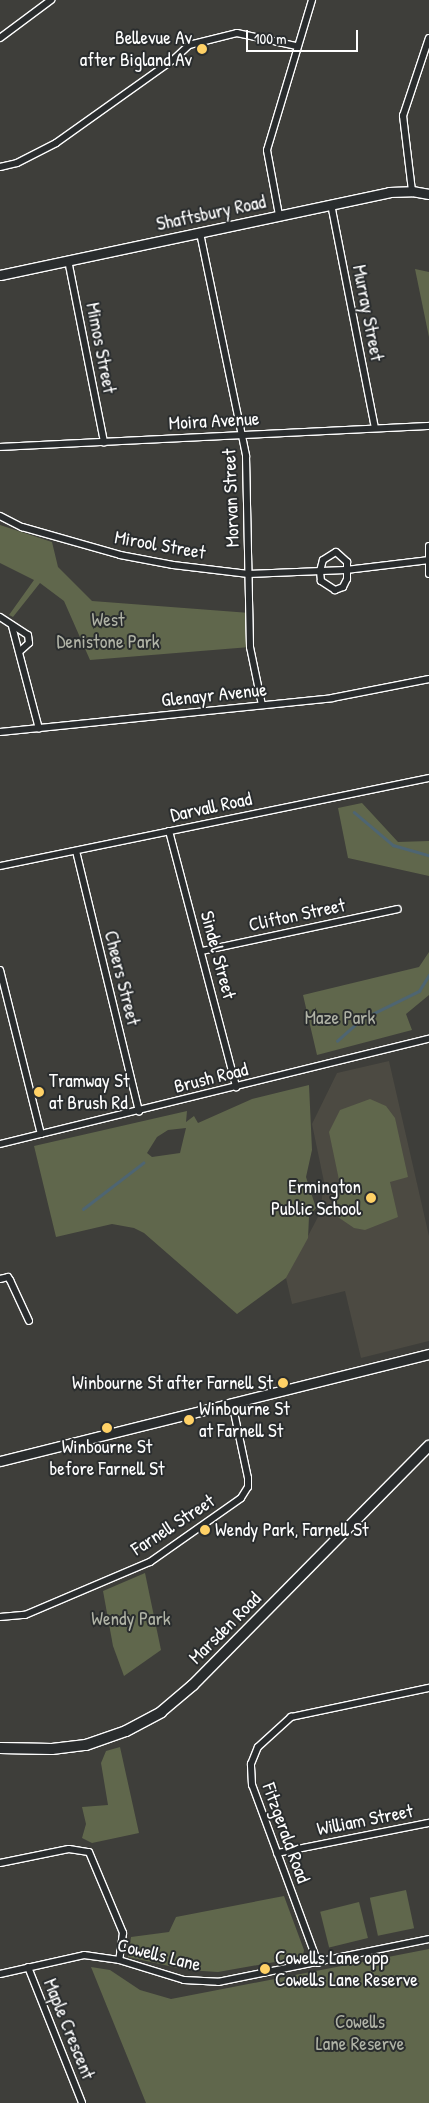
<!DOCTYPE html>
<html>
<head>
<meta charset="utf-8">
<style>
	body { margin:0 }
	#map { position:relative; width:429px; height:2103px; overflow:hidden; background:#3e3e3a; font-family:"Patrick Hand",sans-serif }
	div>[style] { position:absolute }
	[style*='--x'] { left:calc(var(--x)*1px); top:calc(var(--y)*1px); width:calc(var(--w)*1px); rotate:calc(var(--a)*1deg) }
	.built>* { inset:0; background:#4c4a42 }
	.green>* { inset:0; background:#60674c; transform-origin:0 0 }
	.stream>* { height:2.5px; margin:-1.25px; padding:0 1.25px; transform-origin:1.25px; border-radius:1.25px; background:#4e6572 }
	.roads { filter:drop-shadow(1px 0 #fff) drop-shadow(-1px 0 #fff) drop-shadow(0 1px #fff) drop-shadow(0 -1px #fff) }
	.street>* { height:6px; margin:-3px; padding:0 3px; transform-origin:3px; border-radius:3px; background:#2a2d2e }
	.secondary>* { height:9px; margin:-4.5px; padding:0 4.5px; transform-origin:4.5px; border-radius:4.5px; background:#2a2d2e }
	.primary>* { height:10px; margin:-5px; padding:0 5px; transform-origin:5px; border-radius:5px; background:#2a2d2e }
	.dots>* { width:14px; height:14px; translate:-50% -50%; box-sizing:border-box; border:2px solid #2a2d2e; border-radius:50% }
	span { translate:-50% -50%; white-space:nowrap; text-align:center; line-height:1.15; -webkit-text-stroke:4px #2a2d2e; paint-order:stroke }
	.poi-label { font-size:19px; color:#fff }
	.right { translate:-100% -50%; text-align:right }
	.left { translate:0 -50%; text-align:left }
	.street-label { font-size:19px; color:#fff }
	.park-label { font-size:19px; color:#b0b3a6 }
	.scale { position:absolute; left:246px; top:30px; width:112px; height:22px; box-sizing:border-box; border:2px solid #fff; border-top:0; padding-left:6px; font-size:15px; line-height:18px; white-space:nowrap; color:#fff; -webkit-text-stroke:4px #2a2d2e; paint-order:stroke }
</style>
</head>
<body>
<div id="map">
	<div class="built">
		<div style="clip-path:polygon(389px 1061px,429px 1236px,429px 1341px,361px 1358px,345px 1291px,292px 1304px,286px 1278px,320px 1213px,324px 1182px,312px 1124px,337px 1073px)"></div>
	</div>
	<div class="green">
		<div style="clip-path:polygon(415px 269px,429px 272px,429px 337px)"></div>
		<div style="clip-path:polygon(0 525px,52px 542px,58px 567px,92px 601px,250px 613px,250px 647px,90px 660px,64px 601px,40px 583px,13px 617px,9px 615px,34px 580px,0 563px)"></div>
		<div style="clip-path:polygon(362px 803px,398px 842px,429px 841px,429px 876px,348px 858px,338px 808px)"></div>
		<div style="clip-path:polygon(429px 952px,429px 995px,406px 1014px,412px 1030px,317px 1055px,303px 995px,419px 967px)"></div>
		<div style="clip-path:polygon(evenodd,309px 1085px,312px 1150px,306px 1177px,316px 1208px,309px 1217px,308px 1238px,286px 1278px,237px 1314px,144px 1233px,134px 1228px,112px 1224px,56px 1237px,34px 1146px,187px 1111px,186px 1122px,194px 1116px,198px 1123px,252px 1099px,309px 1085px,186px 1128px,180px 1153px,152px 1157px,147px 1153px,157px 1137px,168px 1130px,186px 1128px)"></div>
		<div style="clip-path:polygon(370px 1099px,386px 1106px,395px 1118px,408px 1177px,390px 1182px,398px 1217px,365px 1230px,354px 1228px,335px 1215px,339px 1180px,329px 1132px,340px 1110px)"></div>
		<div style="clip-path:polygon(145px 1573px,161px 1650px,124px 1676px,113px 1646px,103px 1591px)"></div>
		<div style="clip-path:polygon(120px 1747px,139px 1833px,92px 1843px,82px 1838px,86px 1824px,82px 1807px,108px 1805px,101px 1763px,106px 1751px)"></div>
		<div style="left:406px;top:1890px;width:39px;height:37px;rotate:78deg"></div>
		<div style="clip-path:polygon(284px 1896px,304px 1950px,303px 1957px,218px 1972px,187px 1970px,128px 1957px,131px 1937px,169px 1932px,176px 1917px)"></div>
		<div style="left:359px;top:1902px;width:37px;height:40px;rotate:76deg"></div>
		<div style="clip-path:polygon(429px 1949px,429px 2103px,146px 2103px,91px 1967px,110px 1970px,140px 1990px,171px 1999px)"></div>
	</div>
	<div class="stream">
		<div style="--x:354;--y:812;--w:51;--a:40.2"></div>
		<div style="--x:393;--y:845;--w:37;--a:16"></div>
		<div style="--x:337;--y:1041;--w:31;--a:-42"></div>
		<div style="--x:360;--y:1020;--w:66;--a:-26.2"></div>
		<div style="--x:419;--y:991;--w:19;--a:-58"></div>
		<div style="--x:83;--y:1209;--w:76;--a:-37.5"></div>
	</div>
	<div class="roads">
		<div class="street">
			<div style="--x:0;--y:38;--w:64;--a:-36.7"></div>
			<div style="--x:0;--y:167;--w:17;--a:-13"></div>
			<div style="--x:17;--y:163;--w:44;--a:-27.1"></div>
			<div style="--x:56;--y:143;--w:143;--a:-35.4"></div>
			<div style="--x:173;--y:60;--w:22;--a:-43"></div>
			<div style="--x:189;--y:45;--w:49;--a:-14"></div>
			<div style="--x:237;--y:33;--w:60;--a:12.4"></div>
			<div style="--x:412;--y:191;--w:76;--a:-96.8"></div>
			<div style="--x:403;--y:116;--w:82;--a:-71.6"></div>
			<div style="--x:331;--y:204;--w:228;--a:78.9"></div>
			<div style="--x:279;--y:215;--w:66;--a:-100.5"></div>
			<div style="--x:267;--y:150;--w:157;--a:-73.3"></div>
			<div style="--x:200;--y:233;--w:228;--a:78.3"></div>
			<div style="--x:246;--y:456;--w:191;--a:88.8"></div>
			<div style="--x:250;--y:647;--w:59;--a:78.3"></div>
			<div style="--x:68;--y:260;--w:186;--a:78.8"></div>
			<div style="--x:0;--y:447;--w:430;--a:-2.8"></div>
			<div style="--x:0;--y:516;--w:25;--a:27"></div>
			<div style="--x:22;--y:527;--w:102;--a:15.9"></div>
			<div style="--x:120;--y:555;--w:54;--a:10.7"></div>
			<div style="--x:173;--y:565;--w:76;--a:6.8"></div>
			<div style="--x:248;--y:574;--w:98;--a:-2.3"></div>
			<div style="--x:346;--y:570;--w:84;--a:-6.9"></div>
			<div style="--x:429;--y:546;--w:28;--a:90"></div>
			<div style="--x:336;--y:552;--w:15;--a:42"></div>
			<div style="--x:347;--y:562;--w:17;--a:90"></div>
			<div style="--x:347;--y:579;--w:9;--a:117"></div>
			<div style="--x:343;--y:587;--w:9;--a:159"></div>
			<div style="--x:335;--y:590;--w:17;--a:-147"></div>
			<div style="--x:321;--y:581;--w:10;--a:-96"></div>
			<div style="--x:320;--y:571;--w:11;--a:-75"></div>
			<div style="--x:323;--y:560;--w:15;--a:-32"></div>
			<div style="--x:0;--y:617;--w:33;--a:33"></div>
			<div style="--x:28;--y:635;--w:8;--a:83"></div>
			<div style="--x:29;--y:643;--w:12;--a:138"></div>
			<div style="--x:12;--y:626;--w:106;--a:75.3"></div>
			<div style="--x:0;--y:732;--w:334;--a:-5.8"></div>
			<div style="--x:332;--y:698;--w:99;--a:-11.1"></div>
			<div style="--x:169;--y:831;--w:265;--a:75.3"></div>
			<div style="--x:76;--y:851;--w:268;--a:76.4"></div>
			<div style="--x:0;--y:866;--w:438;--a:-11.6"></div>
			<div style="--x:202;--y:951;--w:200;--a:-12.1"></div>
			<div style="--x:0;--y:970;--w:169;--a:76"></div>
			<div style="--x:0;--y:1144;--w:442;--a:-13.8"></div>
			<div style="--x:0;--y:1279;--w:8;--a:-14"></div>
			<div style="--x:8;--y:1277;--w:4;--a:56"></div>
			<div style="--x:10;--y:1280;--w:45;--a:65.1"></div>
			<div style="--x:0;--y:1617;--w:25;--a:-5"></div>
			<div style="--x:25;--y:1615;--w:136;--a:-23"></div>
			<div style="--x:150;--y:1562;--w:111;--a:-35.1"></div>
			<div style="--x:241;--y:1498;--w:13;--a:-58"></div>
			<div style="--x:248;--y:1487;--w:9;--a:-90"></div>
			<div style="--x:248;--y:1478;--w:77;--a:-102"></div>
			<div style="--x:277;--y:1853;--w:155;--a:-11.2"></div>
			<div style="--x:0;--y:1863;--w:70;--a:-11.5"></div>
			<div style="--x:69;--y:1849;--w:20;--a:9"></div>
			<div style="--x:89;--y:1852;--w:88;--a:67.2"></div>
			<div style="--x:123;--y:1933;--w:27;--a:98"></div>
			<div style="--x:318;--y:1963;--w:190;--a:-110.3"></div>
			<div style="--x:252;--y:1785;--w:21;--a:-93"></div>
			<div style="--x:251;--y:1764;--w:18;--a:-68"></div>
			<div style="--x:258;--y:1747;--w:45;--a:-42.3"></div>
			<div style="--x:291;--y:1717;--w:141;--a:-11.9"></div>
			<div style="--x:28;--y:1967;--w:146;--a:68.3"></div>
			<div style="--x:0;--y:1974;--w:86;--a:-12.7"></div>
			<div style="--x:84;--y:1955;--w:35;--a:8"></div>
			<div style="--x:119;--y:1960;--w:68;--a:17.1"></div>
			<div style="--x:184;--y:1980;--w:34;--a:3"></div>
			<div style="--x:218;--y:1982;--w:215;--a:-11.5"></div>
		</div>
		<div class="secondary">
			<div style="--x:0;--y:275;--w:398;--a:-12"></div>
			<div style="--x:389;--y:192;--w:23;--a:-2"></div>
			<div style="--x:412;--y:191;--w:17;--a:10"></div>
			<div style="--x:0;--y:1461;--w:442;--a:-14"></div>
		</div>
		<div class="primary">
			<div style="--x:0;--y:1748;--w:52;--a:1.1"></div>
			<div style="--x:52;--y:1749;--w:34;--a:-7"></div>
			<div style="--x:86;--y:1745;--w:42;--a:-19.3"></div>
			<div style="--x:126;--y:1731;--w:40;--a:-28"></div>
			<div style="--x:161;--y:1712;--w:42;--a:-40.2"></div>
			<div style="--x:193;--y:1685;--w:336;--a:-45.4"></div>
		</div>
	</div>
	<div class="dots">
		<div style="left:202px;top:49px;background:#ffd166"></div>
		<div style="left:39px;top:1092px;background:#ffd166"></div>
		<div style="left:371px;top:1198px;background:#ffd166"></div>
		<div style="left:283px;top:1383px;background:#ffd166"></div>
		<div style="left:189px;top:1420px;background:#ffd166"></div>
		<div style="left:107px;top:1428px;background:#ffd166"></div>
		<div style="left:205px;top:1530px;background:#ffd166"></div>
		<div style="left:265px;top:1969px;background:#ffd166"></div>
	</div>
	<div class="poi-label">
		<span class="right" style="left:192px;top:49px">Bellevue Av<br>after Bigland Av</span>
		<span class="left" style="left:49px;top:1092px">Tramway St<br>at Brush Rd</span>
		<span class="right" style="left:361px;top:1198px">Ermington<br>Public School</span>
		<span class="right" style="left:273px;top:1383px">Winbourne St after Farnell St</span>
		<span class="left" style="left:199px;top:1420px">Winbourne St<br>at Farnell St</span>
		<span style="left:107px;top:1458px">Winbourne St<br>before Farnell St</span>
		<span class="left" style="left:215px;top:1530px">Wendy Park, Farnell St</span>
		<span class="left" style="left:275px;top:1969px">Cowells Lane opp<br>Cowells Lane Reserve</span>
	</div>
	<div class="street-label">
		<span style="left:211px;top:213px;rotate:-12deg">Shaftsbury Road</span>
		<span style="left:368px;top:313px;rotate:79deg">Murray Street</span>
		<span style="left:101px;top:348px;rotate:79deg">Mimos Street</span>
		<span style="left:214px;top:421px;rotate:-3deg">Moira Avenue</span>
		<span style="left:231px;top:498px;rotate:-92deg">Morvan Street</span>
		<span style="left:160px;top:545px;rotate:10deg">Mirool Street</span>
		<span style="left:214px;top:695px;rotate:-6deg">Glenayr Avenue</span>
		<span style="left:211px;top:807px;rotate:-12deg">Darvall Road</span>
		<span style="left:297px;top:915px;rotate:-12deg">Clifton Street</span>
		<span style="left:218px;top:955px;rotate:75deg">Sindel Street</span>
		<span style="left:122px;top:978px;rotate:76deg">Cheers Street</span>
		<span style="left:211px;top:1078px;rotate:-14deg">Brush Road</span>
		<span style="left:173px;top:1525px;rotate:-33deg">Farnell Street</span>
		<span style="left:225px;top:1628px;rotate:-45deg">Marsden Road</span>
		<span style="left:365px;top:1820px;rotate:-11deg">William Street</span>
		<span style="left:286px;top:1833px;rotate:70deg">Fitzgerald Road</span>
		<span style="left:159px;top:1955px;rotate:14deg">Cowells Lane</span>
		<span style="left:69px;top:2029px;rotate:68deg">Maple Crescent</span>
	</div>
	<div class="park-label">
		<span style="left:108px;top:631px">West<br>Denistone Park</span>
		<span style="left:340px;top:1018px">Maze Park</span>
		<span style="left:131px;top:1619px">Wendy Park</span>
		<span style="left:360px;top:2033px">Cowells<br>Lane Reserve</span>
	</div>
	<div class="scale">100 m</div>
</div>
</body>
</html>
